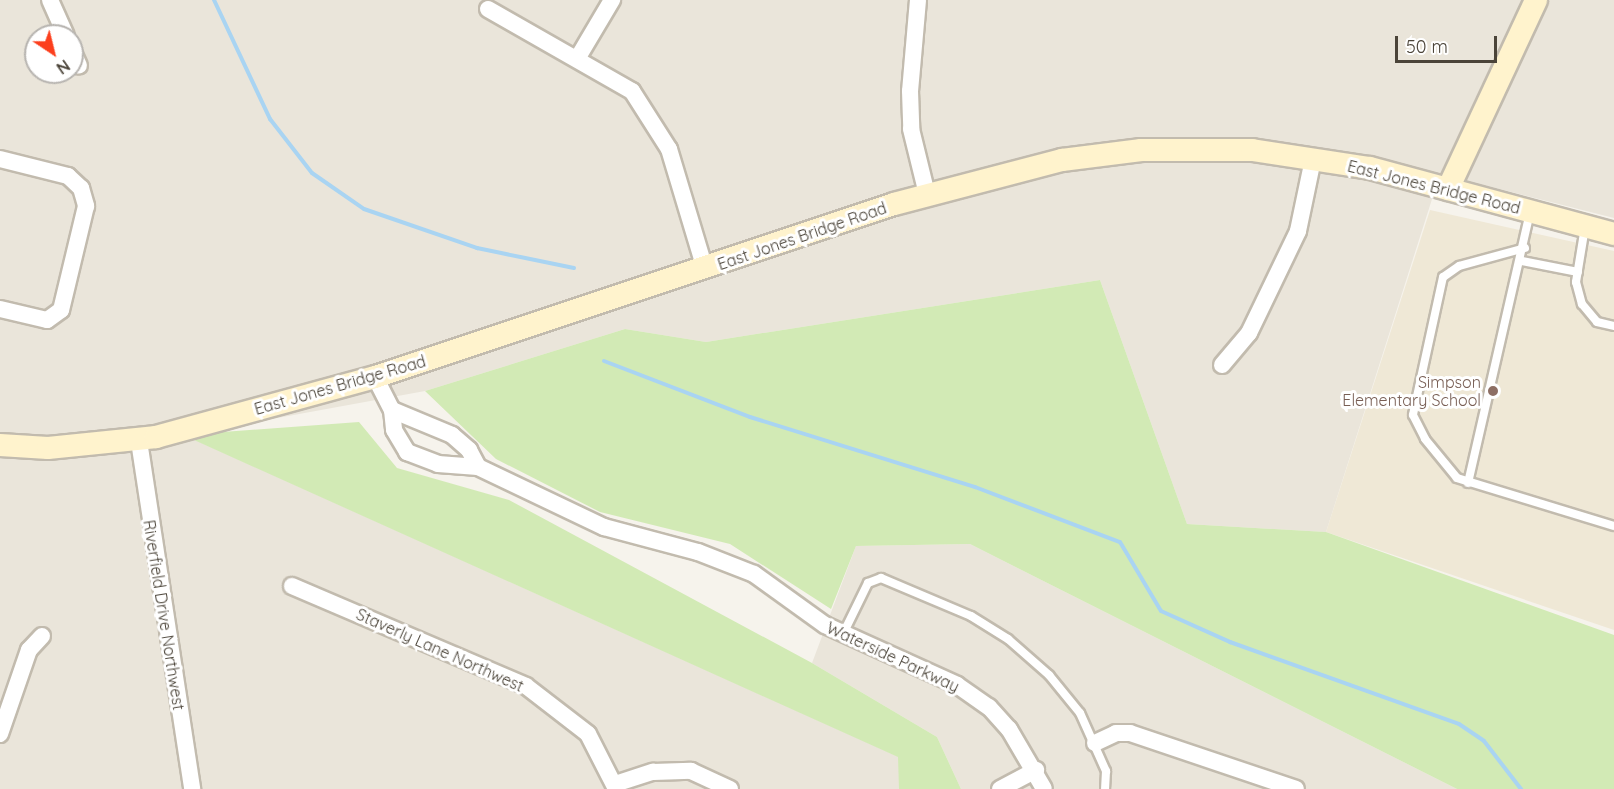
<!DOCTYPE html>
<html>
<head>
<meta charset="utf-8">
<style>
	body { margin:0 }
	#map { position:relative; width:1614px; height:789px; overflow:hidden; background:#f6f3ec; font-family:Quicksand,sans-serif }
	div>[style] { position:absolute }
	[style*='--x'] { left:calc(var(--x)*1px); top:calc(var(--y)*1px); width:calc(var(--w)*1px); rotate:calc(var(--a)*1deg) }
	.residential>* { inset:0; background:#eae5da }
	.education>* { inset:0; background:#efe8d6 }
	.green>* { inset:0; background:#d2eab5 }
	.stream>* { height:4px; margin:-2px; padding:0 2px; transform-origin:2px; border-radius:2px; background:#a9d4f2 }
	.roads { filter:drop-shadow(2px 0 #c2bbae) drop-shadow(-2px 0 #c2bbae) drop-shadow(0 2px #c2bbae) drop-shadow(0 -2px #c2bbae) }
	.lane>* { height:8px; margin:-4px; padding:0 4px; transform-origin:4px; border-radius:4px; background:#fff }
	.street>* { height:16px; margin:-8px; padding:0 8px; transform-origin:8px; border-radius:8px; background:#fff }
	.secondary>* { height:22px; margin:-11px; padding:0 11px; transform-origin:11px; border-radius:11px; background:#fff3cd }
	.dots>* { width:16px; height:16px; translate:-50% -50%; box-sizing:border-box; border:3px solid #fff; border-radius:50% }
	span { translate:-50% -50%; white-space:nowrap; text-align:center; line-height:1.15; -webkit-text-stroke:6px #fff; paint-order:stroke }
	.street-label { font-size:16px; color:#4b4439 }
	.education-label { font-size:16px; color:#785e54 }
	.right { translate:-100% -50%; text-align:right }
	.north { position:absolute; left:24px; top:24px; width:60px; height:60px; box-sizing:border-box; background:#fff; border:2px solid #b7b4b0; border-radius:50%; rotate:145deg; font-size:16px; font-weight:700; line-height:24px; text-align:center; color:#4b4439 }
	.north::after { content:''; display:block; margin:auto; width:21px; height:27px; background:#fc3f1d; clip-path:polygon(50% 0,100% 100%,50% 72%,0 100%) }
	.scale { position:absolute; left:1395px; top:36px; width:102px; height:27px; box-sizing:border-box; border:3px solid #4b4439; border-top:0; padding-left:8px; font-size:18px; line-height:21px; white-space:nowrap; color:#4b4439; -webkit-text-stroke:4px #fff; paint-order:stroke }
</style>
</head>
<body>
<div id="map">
	<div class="residential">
		<div style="clip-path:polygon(evenodd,0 0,1614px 0,1614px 218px,1440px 174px,1326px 532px,1187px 524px,1100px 280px,706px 342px,625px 329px,425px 391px,184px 435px,899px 757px,899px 789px,0 789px,0 0,36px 36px,72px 36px,72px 72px,36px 72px,36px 36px)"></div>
		<div style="clip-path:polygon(970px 544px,1457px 789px,961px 789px,937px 737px,812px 663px,856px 546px)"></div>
	</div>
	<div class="education">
		<div style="clip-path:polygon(1430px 210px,1614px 251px,1614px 630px,1326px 532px)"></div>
	</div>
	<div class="green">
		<div style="clip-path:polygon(1100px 280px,1187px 524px,1326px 532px,1614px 635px,1614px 789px,1457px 789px,970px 544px,856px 546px,831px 609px,730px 544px,600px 512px,496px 459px,425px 391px,625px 329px,706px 342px)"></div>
		<div style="clip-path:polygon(359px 422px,397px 468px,509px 500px,812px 663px,937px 737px,961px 789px,899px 789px,898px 757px,183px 435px)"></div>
	</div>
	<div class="stream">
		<div style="--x:214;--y:0;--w:132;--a:64.8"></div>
		<div style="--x:270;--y:119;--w:68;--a:52.1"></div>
		<div style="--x:312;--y:173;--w:63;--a:34.7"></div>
		<div style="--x:364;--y:209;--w:120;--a:19"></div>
		<div style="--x:477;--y:248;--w:99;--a:11.7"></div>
		<div style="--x:604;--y:361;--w:156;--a:21"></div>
		<div style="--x:750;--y:417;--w:236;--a:17.3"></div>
		<div style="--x:975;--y:487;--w:155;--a:20.8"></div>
		<div style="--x:1120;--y:542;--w:80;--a:59.3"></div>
		<div style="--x:1161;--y:611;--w:76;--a:24.2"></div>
		<div style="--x:1230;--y:642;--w:243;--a:19.7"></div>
		<div style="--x:1459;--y:724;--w:30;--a:34"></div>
		<div style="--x:1484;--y:741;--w:61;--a:52.4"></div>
	</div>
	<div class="roads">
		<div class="lane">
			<div style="--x:1585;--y:227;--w:56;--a:99.3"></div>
			<div style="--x:1576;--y:282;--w:23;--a:75"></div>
			<div style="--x:1582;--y:304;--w:23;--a:50"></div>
			<div style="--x:1597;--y:322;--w:17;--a:13"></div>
			<div style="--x:1525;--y:248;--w:68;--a:164.7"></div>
			<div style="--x:1459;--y:266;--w:19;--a:145"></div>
			<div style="--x:1443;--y:277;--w:141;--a:102.3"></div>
			<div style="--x:1413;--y:415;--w:27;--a:63"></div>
			<div style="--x:1425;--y:439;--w:50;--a:50.6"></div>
			<div style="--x:1457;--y:478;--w:164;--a:17"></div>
			<div style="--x:1522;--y:261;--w:57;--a:11.1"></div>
			<div style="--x:1468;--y:483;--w:278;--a:-77.1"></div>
			<div style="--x:843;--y:634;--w:57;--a:-63.9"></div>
			<div style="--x:868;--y:583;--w:14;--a:-21"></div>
			<div style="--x:881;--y:578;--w:98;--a:22.9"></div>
			<div style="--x:971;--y:616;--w:44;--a:31.9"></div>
			<div style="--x:1008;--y:639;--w:55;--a:41.3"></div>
			<div style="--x:1049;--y:675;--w:49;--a:50.8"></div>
			<div style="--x:1080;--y:713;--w:64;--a:65.9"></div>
			<div style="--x:1106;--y:771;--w:18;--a:93"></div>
		</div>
		<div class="street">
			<div style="--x:50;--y:0;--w:39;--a:66"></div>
			<div style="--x:918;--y:0;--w:91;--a:95"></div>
			<div style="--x:910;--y:91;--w:38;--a:88"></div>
			<div style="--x:911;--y:129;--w:67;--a:76.2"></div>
			<div style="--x:488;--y:9;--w:166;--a:29.7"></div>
			<div style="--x:632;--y:91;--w:69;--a:57.5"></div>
			<div style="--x:669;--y:149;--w:125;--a:73.3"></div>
			<div style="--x:72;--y:50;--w:17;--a:66"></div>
			<div style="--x:577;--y:59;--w:69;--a:-59.3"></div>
			<div style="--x:0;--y:159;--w:70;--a:14"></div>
			<div style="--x:68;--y:176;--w:18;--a:43"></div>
			<div style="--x:81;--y:188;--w:19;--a:74"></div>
			<div style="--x:86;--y:206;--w:107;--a:103.5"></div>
			<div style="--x:61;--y:310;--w:17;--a:144"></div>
			<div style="--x:47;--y:320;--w:48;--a:-166.8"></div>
			<div style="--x:1222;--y:365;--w:42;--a:-49.8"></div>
			<div style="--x:1249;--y:333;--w:113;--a:-64.3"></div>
			<div style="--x:1298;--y:231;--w:74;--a:-78.2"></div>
			<div style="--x:375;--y:377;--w:37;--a:63"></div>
			<div style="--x:392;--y:410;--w:20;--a:84"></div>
			<div style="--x:394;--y:430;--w:26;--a:59"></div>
			<div style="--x:407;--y:452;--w:33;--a:21"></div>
			<div style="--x:438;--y:464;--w:40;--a:4.3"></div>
			<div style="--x:478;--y:467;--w:140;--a:25.5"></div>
			<div style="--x:604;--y:527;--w:97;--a:14.9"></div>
			<div style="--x:698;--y:552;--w:60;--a:21.4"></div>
			<div style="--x:754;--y:574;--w:87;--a:35.7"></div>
			<div style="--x:825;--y:625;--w:145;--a:24.4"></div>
			<div style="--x:957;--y:685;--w:39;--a:35"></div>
			<div style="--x:989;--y:707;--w:30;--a:48"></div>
			<div style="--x:1009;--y:729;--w:69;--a:59.7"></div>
			<div style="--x:392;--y:410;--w:65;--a:22.6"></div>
			<div style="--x:452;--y:435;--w:23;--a:41"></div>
			<div style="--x:469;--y:450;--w:19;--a:62"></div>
			<div style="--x:139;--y:441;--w:352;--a:81.3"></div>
			<div style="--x:292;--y:586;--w:254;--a:23.1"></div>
			<div style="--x:526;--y:686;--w:78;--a:37.7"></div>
			<div style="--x:588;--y:734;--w:62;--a:63"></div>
			<div style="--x:0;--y:734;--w:89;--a:-71"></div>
			<div style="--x:29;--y:650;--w:19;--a:-47"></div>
			<div style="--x:1095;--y:743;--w:23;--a:-25"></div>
			<div style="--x:1116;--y:733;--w:14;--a:0"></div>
			<div style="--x:1130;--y:733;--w:175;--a:18.6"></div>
			<div style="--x:615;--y:784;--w:40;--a:-18"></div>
			<div style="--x:653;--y:772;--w:38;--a:-2"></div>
			<div style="--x:691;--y:771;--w:43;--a:24.8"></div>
			<div style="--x:1000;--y:789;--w:41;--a:-27.8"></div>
		</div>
		<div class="secondary">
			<div style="--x:1448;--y:189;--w:208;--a:-65"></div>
			<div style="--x:0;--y:445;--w:48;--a:3.6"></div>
			<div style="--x:48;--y:448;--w:109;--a:-5.8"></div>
			<div style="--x:156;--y:437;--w:227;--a:-15.3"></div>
			<div style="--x:375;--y:377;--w:547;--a:-18.43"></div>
			<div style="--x:894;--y:204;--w:174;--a:-14.7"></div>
			<div style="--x:1062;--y:160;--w:80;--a:-7.2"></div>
			<div style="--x:1141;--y:150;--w:111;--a:0"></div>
			<div style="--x:1252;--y:150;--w:119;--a:8.7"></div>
			<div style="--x:1370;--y:168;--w:253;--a:15.1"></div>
		</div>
	</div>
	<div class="dots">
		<div style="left:1493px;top:391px;background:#8d6e63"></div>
	</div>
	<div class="street-label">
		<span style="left:1434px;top:187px;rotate:14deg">East Jones Bridge Road</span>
		<span style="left:802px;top:236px;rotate:-19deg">East Jones Bridge Road</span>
		<span style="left:340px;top:385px;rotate:-16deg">East Jones Bridge Road</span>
		<span style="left:164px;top:615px;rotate:81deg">Riverfield Drive Northwest</span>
		<span style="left:440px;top:650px;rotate:24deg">Staverly Lane Northwest</span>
		<span style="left:893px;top:657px;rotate:25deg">Waterside Parkway</span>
	</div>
	<div class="education-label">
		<span class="right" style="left:1481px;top:391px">Simpson<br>Elementary School</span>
	</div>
	<div class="north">N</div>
	<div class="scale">50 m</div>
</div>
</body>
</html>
